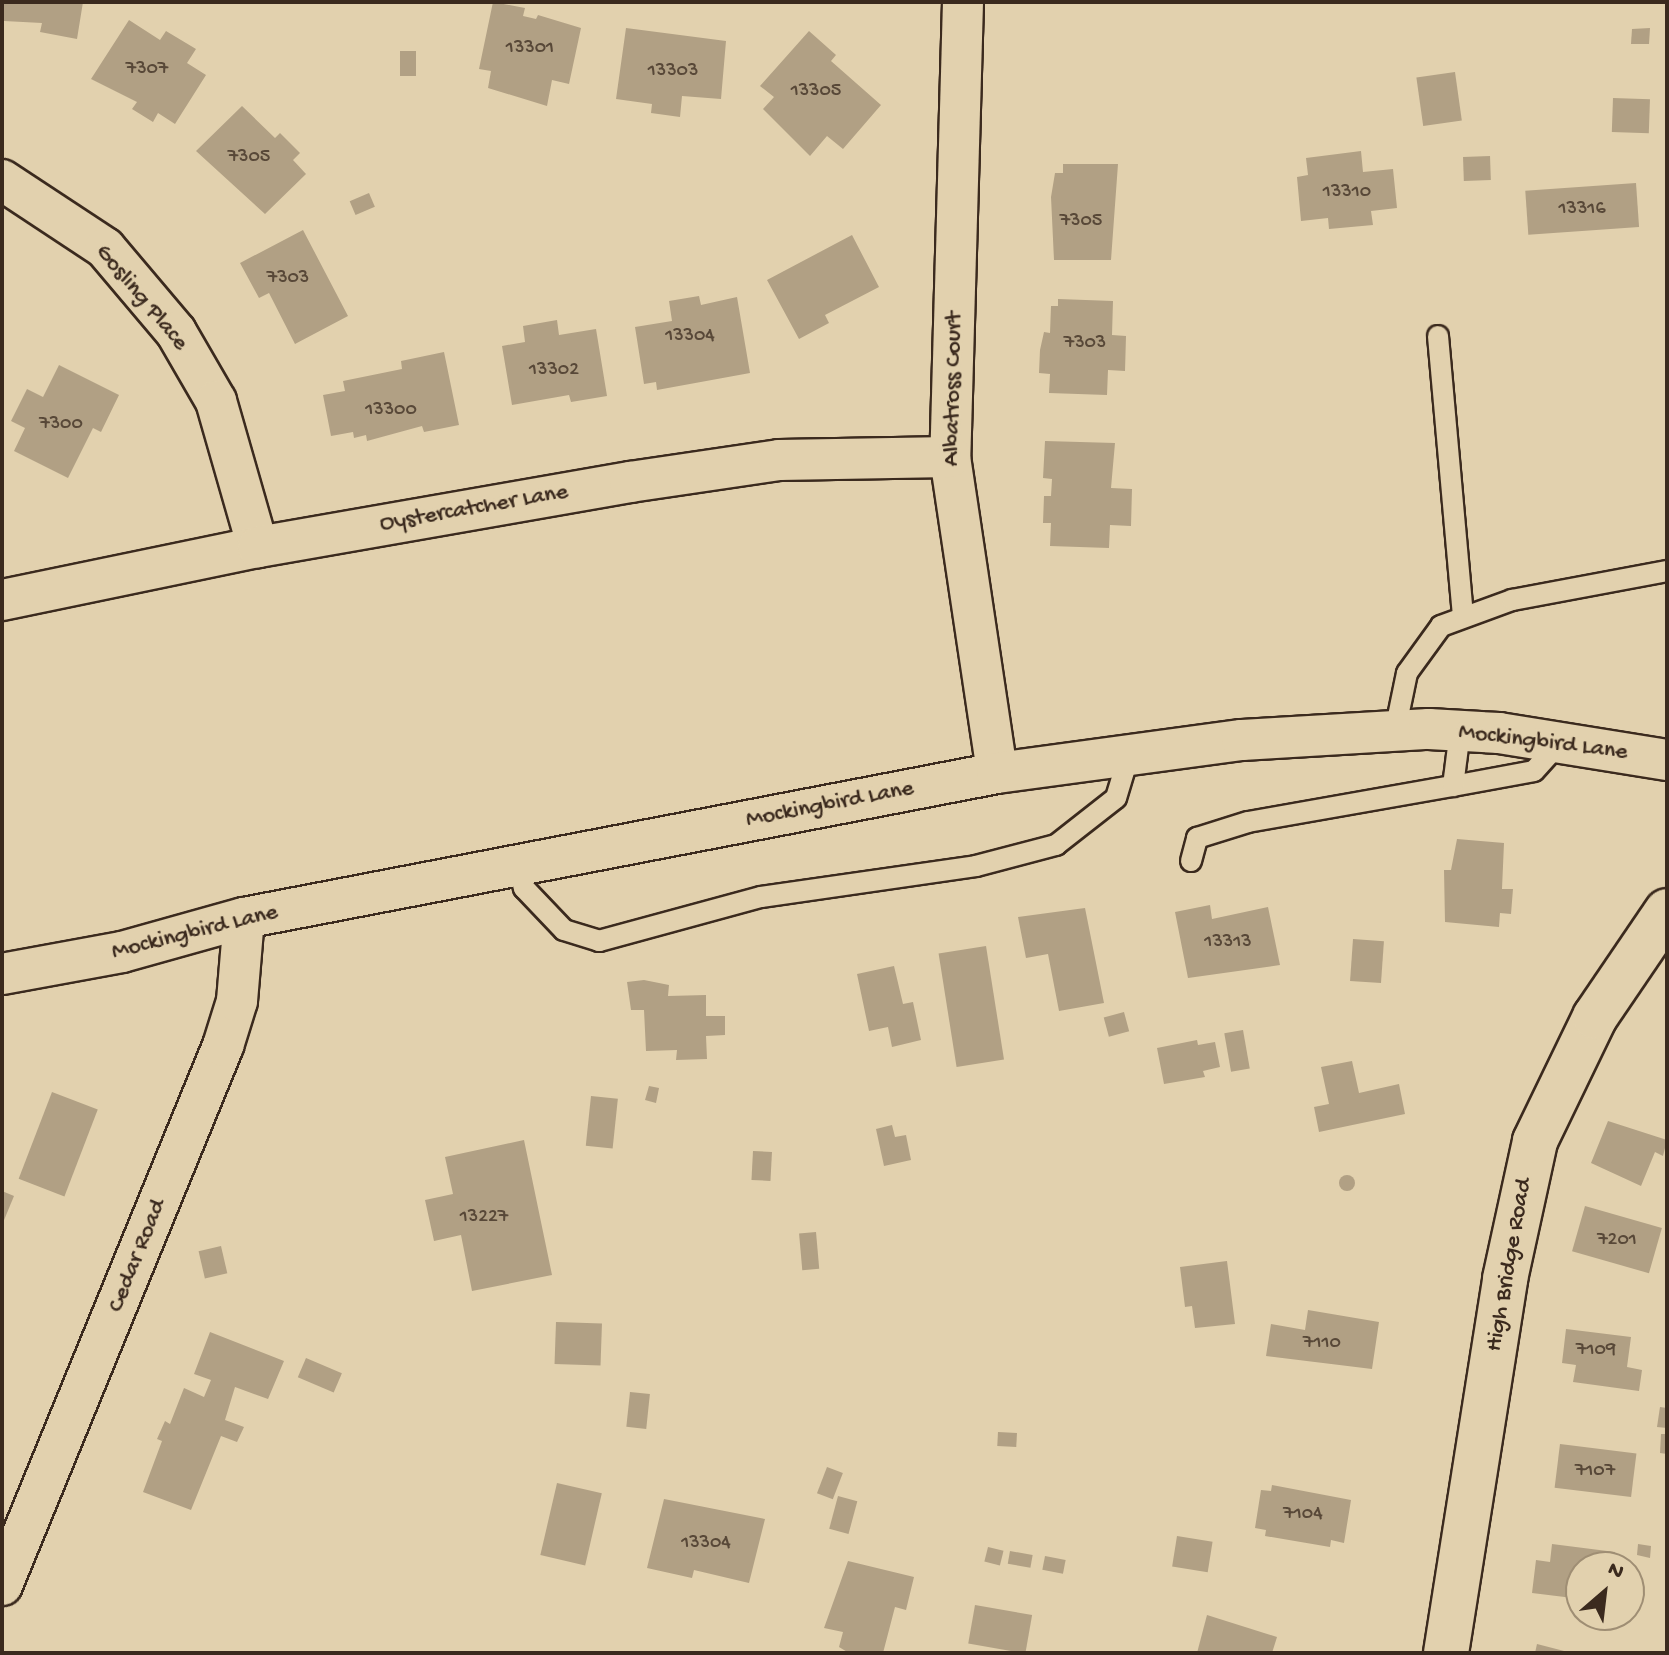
<!DOCTYPE html>
<html>
<head>
<meta charset="utf-8">
<style>
	body { margin:0 }
	#map { position:relative; width:1669px; height:1655px; overflow:hidden; background:#e2d1ae; font-family:"Gochi Hand",sans-serif }
	div>[style] { position:absolute }
	[style*='--x'] { left:calc(var(--x)*1px); top:calc(var(--y)*1px); width:calc(var(--w)*1px); rotate:calc(var(--a)*1deg) }
	.building>* { inset:0; background:#b1a084; transform-origin:0 0 }
	.round { border-radius:50% }
	.roads { filter:drop-shadow(2px 0 #3b2a1e) drop-shadow(-2px 0 #3b2a1e) drop-shadow(0 2px #3b2a1e) drop-shadow(0 -2px #3b2a1e) }
	.lane>* { height:20px; margin:-10px; padding:0 10px; transform-origin:10px; border-radius:10px; background:#e2d1ae }
	.street>* { height:40px; margin:-20px; padding:0 20px; transform-origin:20px; border-radius:20px; background:#e2d1ae }
	.secondary>* { height:44px; margin:-22px; padding:0 22px; transform-origin:22px; border-radius:22px; background:#e2d1ae }
	span { translate:-50% -50%; white-space:nowrap; text-align:center; line-height:1.15; -webkit-text-stroke:6px #e2d1ae; paint-order:stroke }
	.number-label { font-size:20px; color:#584838 }
	.number-label span { -webkit-text-stroke-width:0 }
	.street-label { font-size:24px; color:#3b2a1e }
	.frame { position:absolute; inset:0; border:4px solid #3b2a1e; pointer-events:none }
	.north { position:absolute; left:1565px; top:1551px; width:80px; height:80px; box-sizing:border-box; background:#e2d1ae; border:2px solid #9f8e74; border-radius:50%; rotate:28deg; font-size:22px; font-weight:700; line-height:32px; text-align:center; color:#3b2a1e }
	.north::after { content:''; display:block; margin:auto; width:28px; height:36px; background:#3b2a1e; clip-path:polygon(50% 0,100% 100%,50% 72%,0 100%) }
</style>
</head>
<body>
<div id="map">
	<div class="building">
		<div style="clip-path:polygon(2px 2px,83px 2px,77px 39px,40px 32px,42px 23px,4px 21px)"></div>
		<div style="clip-path:polygon(493px 2px,525px 8px,523px 16px,536px 19px,538px 15px,581px 28px,569px 84px,552px 80px,547px 106px,488px 88px,491px 71px,479px 69px)"></div>
		<div style="clip-path:polygon(129px 20px,160px 40px,166px 31px,196px 49px,187px 63px,206px 75px,175px 124px,158px 113px,153px 122px,132px 109px,137px 102px,91px 79px)"></div>
		<div style="clip-path:polygon(626px 28px,726px 41px,721px 99px,682px 96px,680px 117px,651px 113px,652px 104px,616px 99px)"></div>
		<div style="clip-path:polygon(1650px 28px,1649px 44px,1631px 44px,1632px 29px)"></div>
		<div style="clip-path:polygon(809px 31px,836px 55px,831px 61px,881px 105px,843px 149px,827px 136px,810px 156px,763px 109px,774px 97px,760px 86px)"></div>
		<div style="left:400px;top:51px;width:16px;height:25px"></div>
		<div style="left:1455px;top:72px;width:49px;height:39px;rotate:82deg"></div>
		<div style="left:1613px;top:98px;width:37px;height:34px;rotate:2deg"></div>
		<div style="clip-path:polygon(242px 106px,275px 138px,280px 133px,300px 153px,293px 160px,306px 174px,265px 214px,196px 151px)"></div>
		<div style="clip-path:polygon(1361px 151px,1363px 172px,1393px 169px,1397px 208px,1371px 211px,1373px 225px,1329px 229px,1328px 218px,1301px 221px,1297px 177px,1308px 175px,1306px 158px)"></div>
		<div style="left:1490px;top:156px;width:24px;height:27px;rotate:88deg"></div>
		<div style="clip-path:polygon(1063px 164px,1118px 164px,1111px 260px,1054px 260px,1051px 197px,1055px 173px,1063px 173px)"></div>
		<div style="left:1636px;top:183px;width:44px;height:111px;rotate:86deg"></div>
		<div style="left:369px;top:193px;width:15px;height:21px;rotate:67deg"></div>
		<div style="clip-path:polygon(303px 230px,348px 316px,295px 344px,269px 293px,259px 298px,240px 263px)"></div>
		<div style="clip-path:polygon(852px 235px,879px 287px,825px 315px,829px 323px,799px 339px,767px 280px)"></div>
		<div style="clip-path:polygon(699px 296px,701px 305px,737px 297px,750px 373px,657px 390px,656px 382px,644px 384px,635px 327px,672px 321px,669px 301px)"></div>
		<div style="clip-path:polygon(1058px 299px,1113px 301px,1112px 335px,1126px 336px,1125px 371px,1108px 370px,1107px 395px,1049px 393px,1050px 374px,1039px 373px,1040px 350px,1044px 332px,1050px 333px,1051px 306px,1058px 306px)"></div>
		<div style="clip-path:polygon(557px 320px,559px 335px,596px 329px,607px 396px,571px 402px,569px 395px,512px 405px,502px 346px,525px 342px,523px 326px)"></div>
		<div style="clip-path:polygon(444px 352px,459px 425px,424px 432px,422px 426px,367px 441px,366px 435px,354px 438px,353px 432px,331px 436px,323px 395px,345px 391px,343px 381px,402px 369px,401px 361px)"></div>
		<div style="clip-path:polygon(59px 365px,119px 395px,101px 432px,93px 428px,68px 478px,14px 451px,25px 428px,11px 421px,27px 389px,43px 397px)"></div>
		<div style="clip-path:polygon(1045px 441px,1115px 443px,1111px 488px,1132px 489px,1131px 526px,1110px 525px,1109px 548px,1050px 546px,1051px 523px,1043px 523px,1044px 496px,1051px 496px,1052px 479px,1043px 478px)"></div>
		<div style="clip-path:polygon(1457px 839px,1504px 843px,1502px 889px,1513px 889px,1511px 914px,1500px 913px,1499px 927px,1445px 922px,1444px 870px,1451px 870px)"></div>
		<div style="clip-path:polygon(1210px 905px,1212px 919px,1268px 907px,1280px 965px,1188px 978px,1175px 912px)"></div>
		<div style="clip-path:polygon(1085px 908px,1104px 1003px,1059px 1011px,1048px 954px,1026px 958px,1018px 917px)"></div>
		<div style="left:1353px;top:939px;width:31px;height:42px;rotate:4deg"></div>
		<div style="left:986px;top:946px;width:115px;height:48px;rotate:81deg"></div>
		<div style="clip-path:polygon(894px 966px,903px 1004px,913px 1002px,921px 1040px,892px 1047px,888px 1027px,869px 1031px,857px 974px)"></div>
		<div style="clip-path:polygon(644px 980px,669px 985px,668px 996px,706px 995px,706px 1016px,725px 1016px,725px 1035px,706px 1036px,707px 1059px,676px 1060px,677px 1050px,646px 1051px,644px 1010px,631px 1010px,627px 982px)"></div>
		<div style="left:1124px;top:1012px;width:20px;height:21px;rotate:75deg"></div>
		<div style="left:1243px;top:1030px;width:39px;height:19px;rotate:80deg"></div>
		<div style="clip-path:polygon(1197px 1040px,1198px 1045px,1215px 1042px,1220px 1067px,1203px 1071px,1205px 1077px,1164px 1084px,1157px 1048px)"></div>
		<div style="clip-path:polygon(1352px 1061px,1359px 1093px,1399px 1084px,1405px 1114px,1319px 1132px,1314px 1107px,1329px 1104px,1321px 1067px)"></div>
		<div style="clip-path:polygon(649px 1086px,659px 1088px,656px 1103px,645px 1100px)"></div>
		<div style="left:52px;top:1092px;width:49px;height:93px;rotate:21deg"></div>
		<div style="left:591px;top:1096px;width:27px;height:50px;rotate:6deg"></div>
		<div style="clip-path:polygon(1608px 1121px,1667px 1140px,1663px 1156px,1655px 1152px,1641px 1186px,1591px 1163px)"></div>
		<div style="clip-path:polygon(892px 1125px,895px 1137px,906px 1135px,911px 1160px,884px 1166px,876px 1129px)"></div>
		<div style="clip-path:polygon(524px 1140px,552px 1275px,472px 1291px,461px 1235px,434px 1241px,425px 1200px,453px 1194px,445px 1157px)"></div>
		<div style="left:753px;top:1151px;width:19px;height:29px;rotate:3deg"></div>
		<div class="round" style="left:1339px;top:1175px;width:16px;height:16px"></div>
		<div style="clip-path:polygon(2px 1191px,14px 1196px,2px 1225px)"></div>
		<div style="left:1585px;top:1206px;width:80px;height:47px;rotate:16deg"></div>
		<div style="left:816px;top:1232px;width:37px;height:17px;rotate:85deg"></div>
		<div style="left:221px;top:1246px;width:28px;height:23px;rotate:77deg"></div>
		<div style="clip-path:polygon(1227px 1261px,1235px 1324px,1195px 1328px,1192px 1306px,1185px 1307px,1180px 1267px)"></div>
		<div style="clip-path:polygon(1308px 1310px,1379px 1322px,1372px 1369px,1266px 1356px,1271px 1324px,1305px 1330px)"></div>
		<div style="left:556px;top:1322px;width:46px;height:42px;rotate:2deg"></div>
		<div style="clip-path:polygon(1566px 1329px,1631px 1337px,1627px 1367px,1642px 1370px,1639px 1391px,1573px 1382px,1576px 1365px,1562px 1363px)"></div>
		<div style="clip-path:polygon(210px 1332px,284px 1361px,268px 1399px,235px 1387px,225px 1420px,244px 1427px,237px 1442px,221px 1436px,191px 1510px,143px 1492px,162px 1441px,157px 1439px,165px 1421px,170px 1424px,184px 1388px,204px 1397px,211px 1380px,194px 1374px)"></div>
		<div style="left:306px;top:1358px;width:39px;height:21px;rotate:23deg"></div>
		<div style="left:630px;top:1392px;width:20px;height:35px;rotate:6deg"></div>
		<div style="clip-path:polygon(1660px 1407px,1667px 1408px,1667px 1428px,1657px 1427px)"></div>
		<div style="left:998px;top:1432px;width:19px;height:14px;rotate:3deg"></div>
		<div style="clip-path:polygon(1661px 1434px,1667px 1434px,1667px 1454px,1660px 1453px)"></div>
		<div style="left:1560px;top:1444px;width:77px;height:44px;rotate:7deg"></div>
		<div style="left:827px;top:1467px;width:17px;height:28px;rotate:21deg"></div>
		<div style="left:557px;top:1483px;width:46px;height:74px;rotate:13deg"></div>
		<div style="clip-path:polygon(1272px 1485px,1351px 1500px,1344px 1543px,1331px 1540px,1330px 1547px,1265px 1536px,1266px 1530px,1255px 1528px,1261px 1490px,1271px 1491px)"></div>
		<div style="left:838px;top:1496px;width:20px;height:34px;rotate:15deg"></div>
		<div style="clip-path:polygon(664px 1499px,765px 1519px,749px 1583px,694px 1570px,692px 1578px,647px 1568px)"></div>
		<div style="left:1177px;top:1536px;width:36px;height:31px;rotate:9deg"></div>
		<div style="clip-path:polygon(1552px 1544px,1615px 1552px,1613px 1567px,1581px 1567px,1581px 1599px,1532px 1593px,1536px 1560px,1550px 1562px)"></div>
		<div style="clip-path:polygon(1638px 1544px,1651px 1546px,1650px 1558px,1637px 1555px)"></div>
		<div style="left:988px;top:1547px;width:16px;height:15px;rotate:14deg"></div>
		<div style="left:1010px;top:1551px;width:23px;height:13px;rotate:10deg"></div>
		<div style="left:1045px;top:1556px;width:21px;height:14px;rotate:11deg"></div>
		<div style="clip-path:polygon(848px 1561px,914px 1577px,906px 1610px,895px 1607px,883px 1653px,849px 1653px,839px 1647px,843px 1632px,824px 1628px)"></div>
		<div style="left:975px;top:1605px;width:58px;height:39px;rotate:10deg"></div>
		<div style="clip-path:polygon(1207px 1615px,1277px 1637px,1272px 1653px,1197px 1653px)"></div>
		<div style="clip-path:polygon(1537px 1644px,1568px 1652px,1568px 1653px,1535px 1653px)"></div>
	</div>
	<div class="roads">
		<div class="lane">
			<div style="--x:1438;--y:336;--w:281;--a:84.9"></div>
			<div style="--x:1395;--y:731;--w:59;--a:-78.3"></div>
			<div style="--x:1407;--y:673;--w:58;--a:-54.1"></div>
			<div style="--x:1441;--y:626;--w:76;--a:-20.1"></div>
			<div style="--x:1512;--y:600;--w:158;--a:-10.6"></div>
			<div style="--x:1453;--y:786;--w:82;--a:-10.5"></div>
			<div style="--x:1534;--y:771;--w:39;--a:-48"></div>
			<div style="--x:1191;--y:861;--w:24;--a:-75"></div>
			<div style="--x:1197;--y:838;--w:53;--a:-17.4"></div>
			<div style="--x:1248;--y:822;--w:208;--a:-10"></div>
			<div style="--x:1453;--y:786;--w:55;--a:-82.7"></div>
			<div style="--x:518;--y:866;--w:23;--a:75"></div>
			<div style="--x:524;--y:888;--w:58;--a:46.4"></div>
			<div style="--x:564;--y:930;--w:37;--a:17"></div>
			<div style="--x:599;--y:941;--w:168;--a:-15.2"></div>
			<div style="--x:761;--y:897;--w:217;--a:-8.2"></div>
			<div style="--x:976;--y:866;--w:83;--a:-14.7"></div>
			<div style="--x:1056;--y:845;--w:76;--a:-38.1"></div>
			<div style="--x:1116;--y:798;--w:45;--a:-73.2"></div>
		</div>
		<div class="street">
			<div style="--x:963;--y:2;--w:455;--a:91.6"></div>
			<div style="--x:950;--y:457;--w:319;--a:81.5"></div>
			<div style="--x:2;--y:180;--w:123;--a:33.4"></div>
			<div style="--x:105;--y:248;--w:110;--a:49.8"></div>
			<div style="--x:176;--y:332;--w:80;--a:59.9"></div>
			<div style="--x:216;--y:401;--w:152;--a:74"></div>
			<div style="--x:2;--y:600;--w:261;--a:-11.7"></div>
			<div style="--x:258;--y:547;--w:378;--a:-9.9"></div>
			<div style="--x:630;--y:482;--w:151;--a:-8.4"></div>
			<div style="--x:779;--y:460;--w:171;--a:-1"></div>
			<div style="--x:2;--y:974;--w:122;--a:-10.4"></div>
			<div style="--x:122;--y:952;--w:127;--a:-15.6"></div>
			<div style="--x:244;--y:918;--w:767;--a:-10.9"></div>
			<div style="--x:997;--y:773;--w:247;--a:-7.7"></div>
			<div style="--x:1242;--y:740;--w:187;--a:-3.4"></div>
			<div style="--x:1429;--y:729;--w:70;--a:3.3"></div>
			<div style="--x:1499;--y:733;--w:170;--a:9.1"></div>
			<div style="--x:2;--y:1585;--w:583;--a:-67.71"></div>
			<div style="--x:223;--y:1046;--w:47;--a:-72.7"></div>
			<div style="--x:237;--y:1001;--w:83;--a:-85.2"></div>
		</div>
		<div class="secondary">
			<div style="--x:1446;--y:1653;--w:379;--a:-81"></div>
			<div style="--x:1505;--y:1279;--w:141;--a:-77.7"></div>
			<div style="--x:1535;--y:1141;--w:138;--a:-64.2"></div>
			<div style="--x:1595;--y:1017;--w:128;--a:-55.8"></div>
		</div>
	</div>
	<div class="number-label">
		<span style="left:530px;top:48px">13301</span>
		<span style="left:147px;top:69px">7307</span>
		<span style="left:673px;top:71px">13303</span>
		<span style="left:816px;top:91px">13305</span>
		<span style="left:249px;top:157px">7305</span>
		<span style="left:1347px;top:192px">13310</span>
		<span style="left:1582px;top:209px">13316</span>
		<span style="left:1081px;top:221px">7305</span>
		<span style="left:288px;top:278px">7303</span>
		<span style="left:690px;top:336px">13304</span>
		<span style="left:1085px;top:343px">7303</span>
		<span style="left:554px;top:370px">13302</span>
		<span style="left:391px;top:410px">13300</span>
		<span style="left:61px;top:424px">7300</span>
		<span style="left:1228px;top:942px">13313</span>
		<span style="left:484px;top:1217px">13227</span>
		<span style="left:1617px;top:1240px">7201</span>
		<span style="left:1322px;top:1343px">7110</span>
		<span style="left:1596px;top:1350px">7109</span>
		<span style="left:1595px;top:1471px">7107</span>
		<span style="left:1303px;top:1514px">7104</span>
		<span style="left:706px;top:1543px">13304</span>
	</div>
	<div class="street-label">
		<span style="left:141px;top:298px;rotate:50deg">Gosling Place</span>
		<span style="left:954px;top:389px;rotate:-89deg">Albatross Court</span>
		<span style="left:474px;top:509px;rotate:-10deg">Oystercatcher Lane</span>
		<span style="left:1543px;top:743px;rotate:7deg">Mockingbird Lane</span>
		<span style="left:830px;top:805px;rotate:-11deg">Mockingbird Lane</span>
		<span style="left:195px;top:933px;rotate:-14deg">Mockingbird Lane</span>
		<span style="left:138px;top:1256px;rotate:-68deg">Cedar Road</span>
		<span style="left:1510px;top:1265px;rotate:-80deg">High Bridge Road</span>
	</div>
	<div class="frame"></div>
	<div class="north">N</div>
</div>
</body>
</html>
